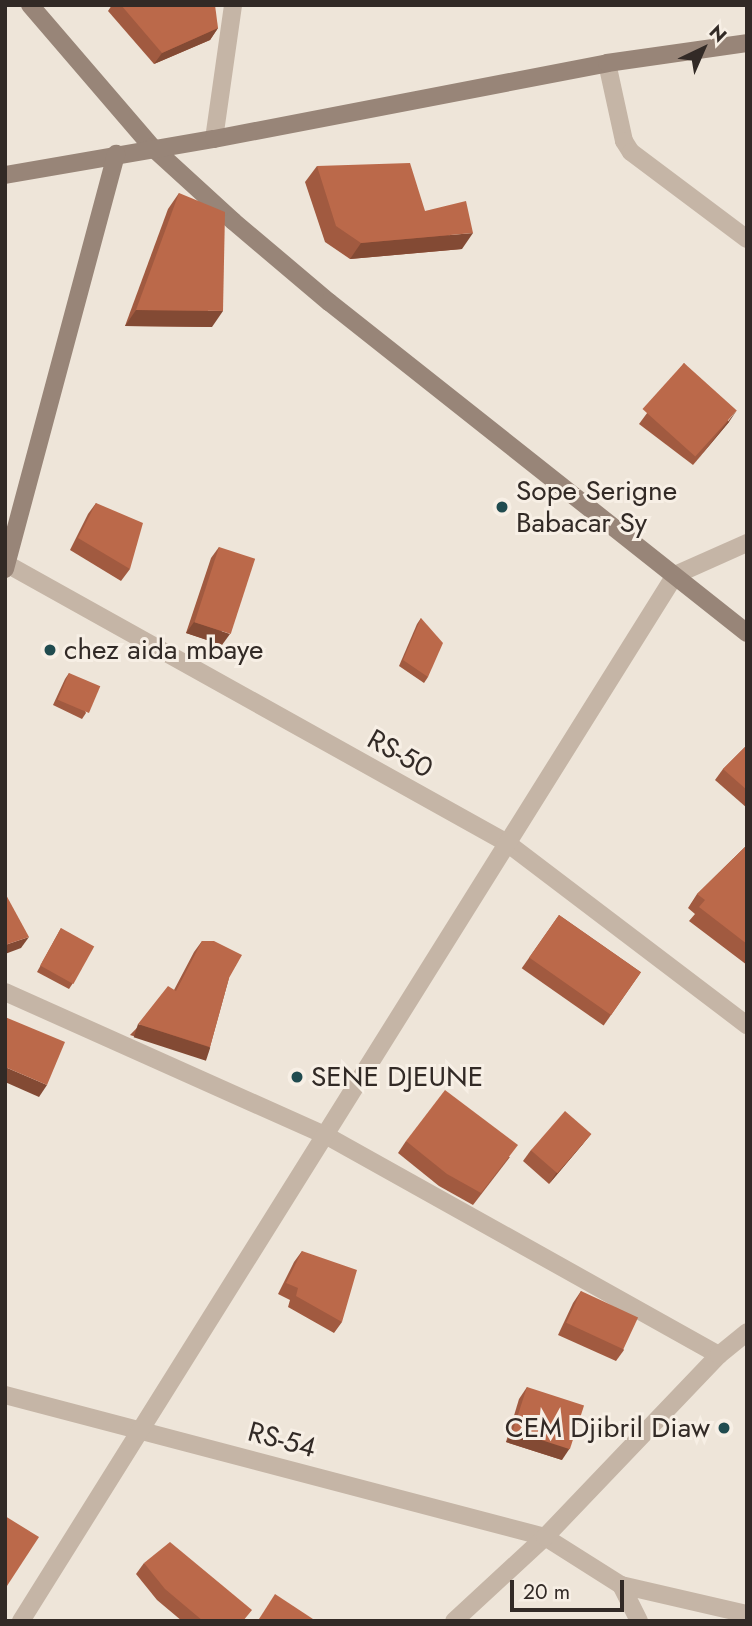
<!DOCTYPE html>
<html>
<head>
<meta charset="utf-8">
<style>
	body { margin:0 }
	#map { position:relative; width:752px; height:1626px; overflow:hidden; background:#eee5d9; font-family:Jost,sans-serif }
	div>[style] { position:absolute }
	[style*='--x'] { left:calc(var(--x)*1px); top:calc(var(--y)*1px); width:calc(var(--w)*1px); rotate:calc(var(--a)*1deg) }
	.street>* { height:18px; margin:-9px; padding:0 9px; transform-origin:9px; border-radius:9px; background:#c5b5a6 }
	.secondary>* { height:18px; margin:-9px; padding:0 9px; transform-origin:9px; border-radius:9px; background:#988578 }
	.wall>* { inset:0; background:#a15a40; transform-origin:0 0 }
	.shaded-wall>* { inset:0; background:#834a34; transform-origin:0 0 }
	.building>* { inset:0; background:#bb694a; transform-origin:0 0 }
	.dots>* { width:19px; height:19px; translate:-50% -50%; box-sizing:border-box; border:4px solid #f7efe5; border-radius:50% }
	span { translate:-50% -50%; white-space:nowrap; text-align:center; line-height:1.15; -webkit-text-stroke:6px #f7efe5; paint-order:stroke }
	.poi-label { font-size:28px; color:#322a26 }
	.left { translate:0 -50%; text-align:left }
	.right { translate:-100% -50%; text-align:right }
	.street-label { font-size:28px; color:#322a26 }
	.frame { position:absolute; inset:0; border:7px solid #322a26; pointer-events:none }
	.north { position:absolute; left:668px; top:14px; width:70px; height:70px; -webkit-text-stroke:5px #f7efe5; paint-order:stroke; rotate:44deg; font-size:19px; font-weight:700; line-height:28px; text-align:center; color:#322a26 }
	.north::after { content:''; display:block; margin:auto; width:24px; height:32px; background:#322a26; clip-path:polygon(50% 0,100% 100%,50% 72%,0 100%) }
	.scale { position:absolute; left:510px; top:1580px; width:114px; height:32px; box-sizing:border-box; border:4px solid #322a26; border-top:0; padding-left:9px; font-size:21px; line-height:24px; white-space:nowrap; color:#322a26; -webkit-text-stroke:5px #f7efe5; paint-order:stroke }
</style>
</head>
<body>
<div id="map">
	<div class="street">
		<div style="--x:607;--y:63;--w:80;--a:77.7"></div>
		<div style="--x:624;--y:141;--w:13;--a:58"></div>
		<div style="--x:631;--y:152;--w:145;--a:36.9"></div>
		<div style="--x:214;--y:139;--w:135;--a:-81.9"></div>
		<div style="--x:5;--y:563;--w:575;--a:29.15"></div>
		<div style="--x:507;--y:843;--w:301;--a:37.2"></div>
		<div style="--x:5;--y:992;--w:353;--a:24.1"></div>
		<div style="--x:327;--y:1136;--w:449;--a:29.2"></div>
		<div style="--x:5;--y:1395;--w:558;--a:14.73"></div>
		<div style="--x:545;--y:1537;--w:90;--a:32.3"></div>
		<div style="--x:621;--y:1585;--w:129;--a:13"></div>
		<div style="--x:621;--y:1585;--w:40;--a:63.4"></div>
		<div style="--x:21;--y:1621;--w:1234;--a:-57.98"></div>
		<div style="--x:675;--y:575;--w:79;--a:-24"></div>
		<div style="--x:454;--y:1621;--w:124;--a:-42.7"></div>
		<div style="--x:545;--y:1537;--w:252;--a:-46.3"></div>
		<div style="--x:719;--y:1355;--w:36;--a:-39"></div>
	</div>
	<div class="secondary">
		<div style="--x:30;--y:5;--w:187;--a:49.3"></div>
		<div style="--x:152;--y:147;--w:110;--a:42.4"></div>
		<div style="--x:233;--y:221;--w:126;--a:40.2"></div>
		<div style="--x:329;--y:302;--w:533;--a:38.37"></div>
		<div style="--x:5;--y:175;--w:212;--a:-9.8"></div>
		<div style="--x:214;--y:139;--w:400;--a:-10.9"></div>
		<div style="--x:607;--y:63;--w:141;--a:-8.1"></div>
		<div style="--x:5;--y:569;--w:430;--a:-75"></div>
	</div>
	<div class="wall">
		<div style="clip-path:polygon(112px 5px,183px 5px,218px 28px,210px 40px,154px 64px,108px 11px)"></div>
		<div style="clip-path:polygon(317px 166px,425px 211px,462px 249px,350px 259px,325px 242px,305px 182px)"></div>
		<div style="clip-path:polygon(179px 193px,212px 327px,125px 326px,168px 209px)"></div>
		<div style="clip-path:polygon(684px 363px,729px 422px,693px 465px,639px 424px)"></div>
		<div style="clip-path:polygon(96px 503px,130px 569px,121px 581px,70px 550px,88px 514px)"></div>
		<div style="clip-path:polygon(219px 547px,222px 645px,186px 633px,211px 558px)"></div>
		<div style="clip-path:polygon(421px 618px,428px 677px,424px 683px,399px 666px,417px 624px)"></div>
		<div style="clip-path:polygon(69px 673px,86px 713px,82px 719px,53px 705px,65px 679px)"></div>
		<div style="clip-path:polygon(747px 745px,747px 808px,715px 780px,723px 769px)"></div>
		<div style="clip-path:polygon(747px 845px,747px 965px,689px 921px,695px 914px,688px 908px,697px 894px)"></div>
		<div style="left:559px;top:915px;width:100px;height:65px;rotate:35deg"></div>
		<div style="clip-path:polygon(61px 928px,73px 983px,69px 989px,37px 972px)"></div>
		<div style="clip-path:polygon(202px 941px,229px 978px,210px 1047px,202px 1058px,130px 1035px,174px 990px,194px 952px)"></div>
		<div style="clip-path:polygon(591px 1134px,582px 1145px,549px 1184px,523px 1161px,531px 1150px)"></div>
		<div style="clip-path:polygon(406px 1141px,510px 1157px,473px 1205px,439px 1186px,398px 1153px)"></div>
		<div style="clip-path:polygon(302px 1251px,342px 1322px,334px 1333px,288px 1307px,290px 1300px,278px 1294px,294px 1262px)"></div>
		<div style="clip-path:polygon(581px 1291px,624px 1350px,616px 1361px,558px 1335px,573px 1303px)"></div>
		<div style="clip-path:polygon(527px 1387px,562px 1460px,506px 1442px,519px 1399px)"></div>
		<div style="clip-path:polygon(144px 1563px,244px 1621px,182px 1621px,157px 1600px,136px 1574px)"></div>
	</div>
	<div class="shaded-wall">
		<div style="clip-path:polygon(218px 28px,210px 40px,154px 64px,162px 53px)"></div>
		<div style="clip-path:polygon(473px 233px,462px 249px,350px 259px,361px 243px)"></div>
		<div style="clip-path:polygon(136px 310px,223px 311px,212px 327px,125px 326px)"></div>
		<div style="clip-path:polygon(737px 410px,729px 422px,693px 465px,702px 454px)"></div>
		<div style="clip-path:polygon(194px 622px,230px 634px,222px 645px,186px 633px)"></div>
		<div style="clip-path:polygon(29px 937px,21px 948px,5px 954px,5px 945px)"></div>
		<div style="left:138px;top:1024px;width:76px;height:14px;rotate:18deg"></div>
		<div style="clip-path:polygon(5px 1067px,47px 1085px,39px 1097px,5px 1082px)"></div>
		<div style="clip-path:polygon(591px 1134px,582px 1145px,549px 1184px,557px 1172px)"></div>
		<div style="clip-path:polygon(514px 1431px,570px 1448px,562px 1460px,506px 1442px)"></div>
	</div>
	<div class="building">
		<div style="clip-path:polygon(121px 5px,215px 5px,218px 28px,162px 53px)"></div>
		<div style="clip-path:polygon(410px 163px,425px 211px,466px 201px,473px 233px,361px 243px,336px 226px,317px 166px)"></div>
		<div style="clip-path:polygon(179px 193px,225px 212px,223px 311px,136px 310px)"></div>
		<div style="left:684px;top:363px;width:71px;height:62px;rotate:42deg"></div>
		<div style="clip-path:polygon(96px 503px,143px 523px,130px 569px,78px 538px)"></div>
		<div style="left:219px;top:547px;width:38px;height:79px;rotate:18deg"></div>
		<div style="clip-path:polygon(421px 618px,443px 643px,428px 677px,403px 660px)"></div>
		<div style="left:69px;top:673px;width:34px;height:29px;rotate:23deg"></div>
		<div style="clip-path:polygon(747px 745px,747px 790px,723px 769px)"></div>
		<div style="clip-path:polygon(747px 845px,747px 944px,699px 907px,705px 900px,697px 894px)"></div>
		<div style="clip-path:polygon(5px 893px,29px 937px,5px 945px)"></div>
		<div style="left:559px;top:915px;width:100px;height:52px;rotate:35deg"></div>
		<div style="left:61px;top:928px;width:38px;height:43px;rotate:29deg"></div>
		<div style="clip-path:polygon(202px 941px,214px 941px,242px 955px,229px 978px,210px 1047px,138px 1024px,168px 986px,176px 991px)"></div>
		<div style="clip-path:polygon(5px 1017px,65px 1042px,47px 1085px,5px 1067px)"></div>
		<div style="clip-path:polygon(445px 1090px,518px 1145px,481px 1193px,447px 1174px,406px 1141px)"></div>
		<div style="left:565px;top:1111px;width:35px;height:52px;rotate:41deg"></div>
		<div style="clip-path:polygon(302px 1251px,357px 1270px,342px 1322px,296px 1296px,298px 1288px,286px 1283px)"></div>
		<div style="left:581px;top:1291px;width:63px;height:35px;rotate:25deg"></div>
		<div style="left:527px;top:1387px;width:60px;height:46px;rotate:18deg"></div>
		<div style="clip-path:polygon(5px 1516px,39px 1537px,5px 1589px)"></div>
		<div style="clip-path:polygon(170px 1542px,252px 1610px,243px 1621px,203px 1621px,165px 1589px,144px 1563px)"></div>
		<div style="clip-path:polygon(275px 1594px,316px 1621px,262px 1621px,259px 1619px)"></div>
	</div>
	<div class="dots">
		<div style="left:502px;top:507px;background:#204b4f"></div>
		<div style="left:50px;top:650px;background:#204b4f"></div>
		<div style="left:297px;top:1077px;background:#204b4f"></div>
		<div style="left:724px;top:1428px;background:#204b4f"></div>
	</div>
	<div class="poi-label">
		<span class="left" style="left:516px;top:507px">Sope Serigne<br>Babacar Sy</span>
		<span class="left" style="left:64px;top:650px">chez aida mbaye</span>
		<span class="left" style="left:311px;top:1077px">SENE DJEUNE</span>
		<span class="right" style="left:710px;top:1428px">CEM Djibril Diaw</span>
	</div>
	<div class="street-label">
		<span style="left:400px;top:754px;rotate:29deg">RS-50</span>
		<span style="left:282px;top:1440px;rotate:15deg">RS-54</span>
	</div>
	<div class="frame"></div>
	<div class="north">N</div>
	<div class="scale">20 m</div>
</div>
</body>
</html>
